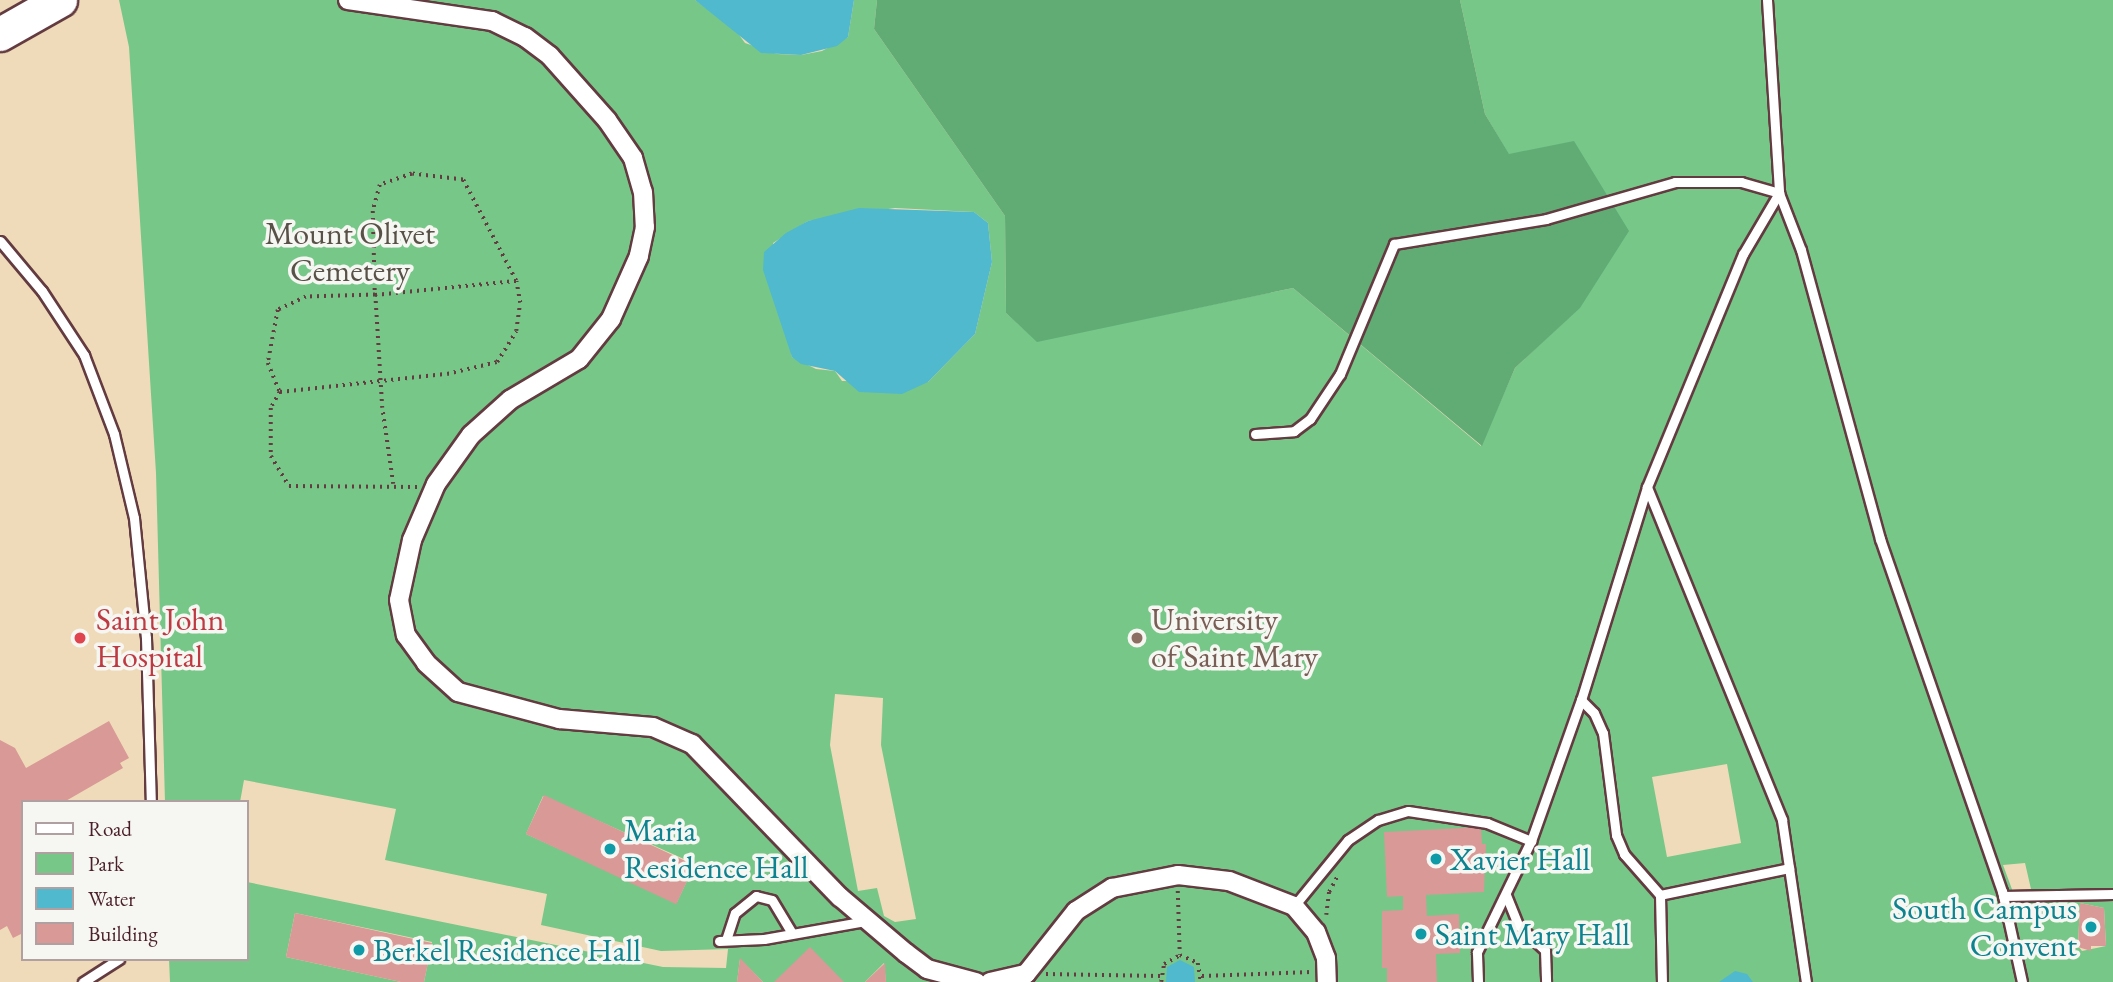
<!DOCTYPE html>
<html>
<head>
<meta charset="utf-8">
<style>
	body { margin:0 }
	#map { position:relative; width:2113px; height:982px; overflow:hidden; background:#efdbb9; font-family:"EB Garamond",serif }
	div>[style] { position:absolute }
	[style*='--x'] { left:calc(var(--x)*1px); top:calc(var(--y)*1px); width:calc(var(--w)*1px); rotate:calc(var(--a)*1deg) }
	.green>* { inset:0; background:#77c789 }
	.forest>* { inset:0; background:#61ac75 }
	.water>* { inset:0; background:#50b9cd }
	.building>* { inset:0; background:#d99996; transform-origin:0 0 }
	.path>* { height:3.5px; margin-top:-1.75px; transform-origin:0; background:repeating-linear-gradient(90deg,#633b40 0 2px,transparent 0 7px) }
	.roads { filter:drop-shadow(2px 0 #633b40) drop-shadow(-2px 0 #633b40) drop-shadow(0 2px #633b40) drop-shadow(0 -2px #633b40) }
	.lane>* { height:9px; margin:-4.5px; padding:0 4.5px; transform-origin:4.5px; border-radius:4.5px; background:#fff }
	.street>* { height:18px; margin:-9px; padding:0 9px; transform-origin:9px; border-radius:9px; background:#fff }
	.highway>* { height:33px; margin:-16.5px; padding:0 16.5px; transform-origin:16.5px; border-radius:16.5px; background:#fff }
	.dots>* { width:19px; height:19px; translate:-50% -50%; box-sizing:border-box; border:4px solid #f6f6f2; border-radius:50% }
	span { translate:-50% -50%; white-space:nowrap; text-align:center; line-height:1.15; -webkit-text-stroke:7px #f6f6f2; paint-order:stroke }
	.park-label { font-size:32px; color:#585147 }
	.health-label { font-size:32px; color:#be3a42 }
	.left { translate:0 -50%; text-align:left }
	.education-label { font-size:32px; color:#785e54 }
	.culture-label { font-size:32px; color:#0d838f }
	.right { translate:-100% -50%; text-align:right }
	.legend { position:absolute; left:21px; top:800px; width:228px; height:161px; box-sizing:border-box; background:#f6f6f2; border:2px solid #b1a0a2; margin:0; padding:9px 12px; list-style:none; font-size:21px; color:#4a1f2b }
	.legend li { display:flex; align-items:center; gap:14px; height:35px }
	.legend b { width:35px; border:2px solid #b1a0a2 }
</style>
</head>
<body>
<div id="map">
	<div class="green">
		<div style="clip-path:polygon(evenodd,119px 0,695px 0,734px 28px,745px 43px,777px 54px,801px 55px,822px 51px,848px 37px,854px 0,877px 0,874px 29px,1005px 216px,1006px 313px,1037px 341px,1293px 288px,1481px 446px,1515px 368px,1580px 307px,1509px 155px,1485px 114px,1460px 0,2113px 0,2113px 982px,886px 982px,884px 963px,865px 982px,763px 982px,740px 959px,737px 982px,424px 982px,432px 942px,295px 913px,286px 957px,401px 982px,170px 982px,169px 959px,247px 959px,247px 882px,663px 967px,726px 968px,728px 949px,661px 951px,541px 925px,547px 894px,385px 860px,396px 809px,244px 780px,240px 802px,165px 802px,156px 473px,129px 47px,119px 0,895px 208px,974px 212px,988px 223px,992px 262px,975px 334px,928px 382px,842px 381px,835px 371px,816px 369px,792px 357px,773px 243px,808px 221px,895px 208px,119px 0,835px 694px,883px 698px,881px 745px,916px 919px,895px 922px,884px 916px,877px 888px,858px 891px,830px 745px,835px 694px,119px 0,1727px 764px,1741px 843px,1667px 857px,1652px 777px,1727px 764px,119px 0,543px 796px,695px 864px,677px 902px,526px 834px,543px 796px,119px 0,2025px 863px,2031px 889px,2013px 892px,2003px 865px,2025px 863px,119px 0,2080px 903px,2104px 908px,2106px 946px,2082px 951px,2078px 946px,2080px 903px)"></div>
	</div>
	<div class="forest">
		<div style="clip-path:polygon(877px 0,1460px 0,1485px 114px,1509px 154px,1574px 141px,1629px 231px,1580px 308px,1515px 368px,1482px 446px,1293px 288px,1037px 342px,1006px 313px,1005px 216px,874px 29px)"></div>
	</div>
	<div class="water">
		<div style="clip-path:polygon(695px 0,854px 0,848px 37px,837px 46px,801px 55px,761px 53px)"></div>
		<div style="clip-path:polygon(859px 208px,974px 212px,988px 223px,992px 262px,975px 334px,928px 382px,902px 394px,859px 392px,835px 371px,801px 364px,792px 357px,763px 270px,764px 252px,786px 233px,808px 221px)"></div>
		<div style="clip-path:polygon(1180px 960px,1194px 967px,1195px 982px,1166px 982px,1167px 967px)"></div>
		<div style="clip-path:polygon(1735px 971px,1747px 974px,1753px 982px,1719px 982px)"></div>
	</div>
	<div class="building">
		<div style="clip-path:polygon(109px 721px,129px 758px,120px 763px,123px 768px,64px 802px,23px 802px,23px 933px,13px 938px,7px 926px,0 930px,0 740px,15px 748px,26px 768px)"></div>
		<div style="left:544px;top:795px;width:166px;height:43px;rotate:25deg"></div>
		<div style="clip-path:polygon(1481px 827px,1482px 844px,1486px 844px,1484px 892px,1426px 895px,1427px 916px,1459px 914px,1460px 953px,1436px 954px,1437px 982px,1387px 982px,1387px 968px,1382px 968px,1382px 911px,1403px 910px,1403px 896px,1387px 897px,1384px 832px)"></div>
		<div style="clip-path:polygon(2080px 903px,2104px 908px,2106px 946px,2091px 946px,2091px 951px,2078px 947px)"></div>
		<div style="clip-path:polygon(295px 913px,432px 943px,424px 982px,401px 982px,286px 957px)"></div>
		<div style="clip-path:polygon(810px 947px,844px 982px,774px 982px)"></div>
		<div style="clip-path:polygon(740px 958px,763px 982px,737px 982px)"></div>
		<div style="clip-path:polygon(885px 963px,886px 982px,865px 982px)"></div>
	</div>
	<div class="path">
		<div style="--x:280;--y:392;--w:168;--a:-6.2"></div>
		<div style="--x:447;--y:374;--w:51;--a:-13.5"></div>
		<div style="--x:497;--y:362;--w:36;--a:-58"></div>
		<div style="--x:516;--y:331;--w:28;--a:-82"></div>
		<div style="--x:520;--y:303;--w:22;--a:-100"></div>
		<div style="--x:393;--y:484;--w:77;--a:-98.2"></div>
		<div style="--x:382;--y:408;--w:113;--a:-93.5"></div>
		<div style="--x:375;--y:295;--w:142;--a:-5.7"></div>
		<div style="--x:516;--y:281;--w:114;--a:-117.7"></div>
		<div style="--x:463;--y:180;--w:51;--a:-173.3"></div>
		<div style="--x:412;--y:174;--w:34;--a:161"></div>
		<div style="--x:380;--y:185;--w:27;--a:105"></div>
		<div style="--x:373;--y:211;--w:84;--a:88.6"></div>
		<div style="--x:375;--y:295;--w:69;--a:178.3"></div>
		<div style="--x:306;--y:297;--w:31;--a:155"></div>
		<div style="--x:278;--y:310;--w:54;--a:100.7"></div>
		<div style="--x:268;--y:363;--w:31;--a:68"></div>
		<div style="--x:280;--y:392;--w:18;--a:119"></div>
		<div style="--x:271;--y:408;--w:48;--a:90"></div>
		<div style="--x:271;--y:456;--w:35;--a:59"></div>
		<div style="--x:289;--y:486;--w:128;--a:0.4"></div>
		<div style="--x:1178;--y:891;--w:64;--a:88.2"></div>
		<div style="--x:1326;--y:915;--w:23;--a:-83"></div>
		<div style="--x:1329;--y:892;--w:17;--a:-62"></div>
		<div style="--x:1046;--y:974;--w:114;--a:1"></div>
		<div style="--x:1202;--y:976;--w:109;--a:-2.1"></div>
		<div style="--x:1161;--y:982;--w:18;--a:-81"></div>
		<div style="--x:1164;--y:964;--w:18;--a:-29"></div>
		<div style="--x:1180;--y:955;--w:20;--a:24"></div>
		<div style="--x:1198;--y:963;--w:19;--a:81"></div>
	</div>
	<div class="roads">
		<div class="lane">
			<div style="--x:1767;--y:0;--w:193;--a:86.4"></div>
			<div style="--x:1779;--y:193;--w:61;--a:68.9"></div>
			<div style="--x:1801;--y:250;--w:300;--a:74.7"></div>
			<div style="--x:1880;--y:539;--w:373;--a:70.9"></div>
			<div style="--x:2002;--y:891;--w:93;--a:77.6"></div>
			<div style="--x:0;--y:241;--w:65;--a:50"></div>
			<div style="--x:42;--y:291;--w:77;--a:56.7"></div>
			<div style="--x:84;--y:355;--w:85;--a:69.2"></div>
			<div style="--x:114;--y:434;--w:86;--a:76.6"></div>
			<div style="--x:134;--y:518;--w:121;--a:84.3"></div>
			<div style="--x:146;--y:638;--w:164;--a:88.3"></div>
			<div style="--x:1255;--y:434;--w:39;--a:-4"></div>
			<div style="--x:1294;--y:431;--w:20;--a:-37"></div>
			<div style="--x:1310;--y:419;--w:54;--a:-56.3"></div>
			<div style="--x:1340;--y:374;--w:141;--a:-67.4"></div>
			<div style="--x:1394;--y:244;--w:154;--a:-9.3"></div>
			<div style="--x:1546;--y:219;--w:134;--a:-16"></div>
			<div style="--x:1675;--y:182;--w:66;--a:0"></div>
			<div style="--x:1741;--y:182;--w:40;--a:16"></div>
			<div style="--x:1779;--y:193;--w:71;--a:120.5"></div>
			<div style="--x:1743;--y:254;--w:252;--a:112.4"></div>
			<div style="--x:1647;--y:487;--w:223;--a:107.2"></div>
			<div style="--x:1581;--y:700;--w:18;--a:45"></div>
			<div style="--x:1594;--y:713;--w:22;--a:66"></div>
			<div style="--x:1603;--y:733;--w:103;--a:82.7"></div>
			<div style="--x:1616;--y:835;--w:21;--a:67"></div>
			<div style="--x:1624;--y:854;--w:55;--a:48.7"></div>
			<div style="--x:1660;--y:895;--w:87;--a:88.7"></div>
			<div style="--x:1647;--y:487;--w:359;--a:67.9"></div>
			<div style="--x:1782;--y:820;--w:164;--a:81.6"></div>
			<div style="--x:1506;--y:895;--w:32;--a:68"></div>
			<div style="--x:1518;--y:925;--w:37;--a:43"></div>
			<div style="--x:1545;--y:950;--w:32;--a:88"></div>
			<div style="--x:1660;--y:895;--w:132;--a:-11.8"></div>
			<div style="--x:2003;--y:896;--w:110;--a:-1"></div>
			<div style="--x:1294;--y:906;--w:85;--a:-50.7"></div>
			<div style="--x:1348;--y:840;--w:36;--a:-34"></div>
			<div style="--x:1378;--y:820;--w:31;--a:-17"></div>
			<div style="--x:1408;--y:811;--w:80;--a:8.6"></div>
			<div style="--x:1487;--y:823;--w:48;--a:22.2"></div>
			<div style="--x:1531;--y:841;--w:150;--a:-70.5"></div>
			<div style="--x:726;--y:940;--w:28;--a:-72"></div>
			<div style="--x:735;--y:913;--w:27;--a:-39"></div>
			<div style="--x:756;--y:896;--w:16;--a:14"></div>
			<div style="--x:772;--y:900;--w:39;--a:59"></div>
			<div style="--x:719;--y:941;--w:45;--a:-2.5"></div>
			<div style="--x:764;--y:939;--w:104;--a:-10"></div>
			<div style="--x:83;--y:982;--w:43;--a:-32.6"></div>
			<div style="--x:1478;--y:982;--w:30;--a:-92"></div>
			<div style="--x:1477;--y:952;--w:123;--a:-64.1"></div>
		</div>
		<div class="street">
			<div style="--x:348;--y:0;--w:146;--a:8.3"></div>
			<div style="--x:492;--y:21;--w:37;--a:26"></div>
			<div style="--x:525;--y:37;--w:31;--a:37"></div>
			<div style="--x:550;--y:56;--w:86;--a:48.3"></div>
			<div style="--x:607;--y:120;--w:46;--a:55.6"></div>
			<div style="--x:633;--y:158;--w:35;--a:74"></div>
			<div style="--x:643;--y:192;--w:35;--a:87"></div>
			<div style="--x:645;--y:227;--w:30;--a:102"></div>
			<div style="--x:639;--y:256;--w:69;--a:114"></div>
			<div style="--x:611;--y:319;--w:51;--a:128.7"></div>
			<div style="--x:579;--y:359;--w:80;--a:149.3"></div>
			<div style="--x:510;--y:400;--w:52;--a:138.1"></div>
			<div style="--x:471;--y:435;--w:60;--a:125.5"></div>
			<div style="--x:436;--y:484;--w:61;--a:113.2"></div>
			<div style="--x:412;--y:540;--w:61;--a:102.2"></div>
			<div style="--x:399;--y:600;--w:36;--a:79"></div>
			<div style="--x:406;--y:635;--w:34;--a:54"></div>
			<div style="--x:426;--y:663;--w:43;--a:42.2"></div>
			<div style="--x:458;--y:692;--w:105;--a:15"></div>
			<div style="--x:559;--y:719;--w:94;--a:4.9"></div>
			<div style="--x:653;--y:727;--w:43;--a:23.6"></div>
			<div style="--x:692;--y:744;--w:213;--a:46"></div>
			<div style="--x:840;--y:897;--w:87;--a:40.3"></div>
			<div style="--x:906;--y:953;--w:26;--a:37"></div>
			<div style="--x:927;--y:969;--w:51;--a:14.9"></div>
			<div style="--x:990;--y:982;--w:37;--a:-13"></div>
			<div style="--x:1026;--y:974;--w:80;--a:-51.6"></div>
			<div style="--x:1076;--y:911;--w:43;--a:-32.6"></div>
			<div style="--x:1112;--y:888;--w:67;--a:-11.1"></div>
			<div style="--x:1178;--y:875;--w:51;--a:6.7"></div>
			<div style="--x:1229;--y:881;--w:70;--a:21"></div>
			<div style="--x:1294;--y:906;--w:34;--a:50"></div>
			<div style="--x:1316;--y:932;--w:28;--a:69"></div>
			<div style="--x:1326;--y:958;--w:24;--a:88"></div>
		</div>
		<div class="highway">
			<div style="--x:0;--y:34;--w:69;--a:-29.5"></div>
		</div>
	</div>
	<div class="dots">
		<div style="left:80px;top:638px;background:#e0444e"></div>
		<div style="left:1137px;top:638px;background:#8d6e63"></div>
		<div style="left:610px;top:849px;background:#0f9aa8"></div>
		<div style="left:1436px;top:859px;background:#0f9aa8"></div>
		<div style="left:2091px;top:927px;background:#0f9aa8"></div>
		<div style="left:1421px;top:934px;background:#0f9aa8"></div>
		<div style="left:359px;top:950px;background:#0f9aa8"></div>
	</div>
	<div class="park-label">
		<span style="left:350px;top:252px">Mount Olivet<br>Cemetery</span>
	</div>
	<div class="health-label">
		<span class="left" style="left:96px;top:638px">Saint John<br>Hospital</span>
	</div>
	<div class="education-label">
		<span class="left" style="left:1151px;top:638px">University<br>of Saint Mary</span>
	</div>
	<div class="culture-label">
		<span class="left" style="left:624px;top:849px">Maria<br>Residence Hall</span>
		<span class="left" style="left:1450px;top:859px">Xavier Hall</span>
		<span class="right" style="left:2077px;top:927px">South Campus<br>Convent</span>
		<span class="left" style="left:1435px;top:934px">Saint Mary Hall</span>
		<span class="left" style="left:373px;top:950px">Berkel Residence Hall</span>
	</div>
	<ul class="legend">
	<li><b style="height:9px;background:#fff"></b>Road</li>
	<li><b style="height:19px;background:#77c789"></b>Park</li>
	<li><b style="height:19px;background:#50b9cd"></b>Water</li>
	<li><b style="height:19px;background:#d99996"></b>Building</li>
	</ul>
</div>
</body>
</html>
